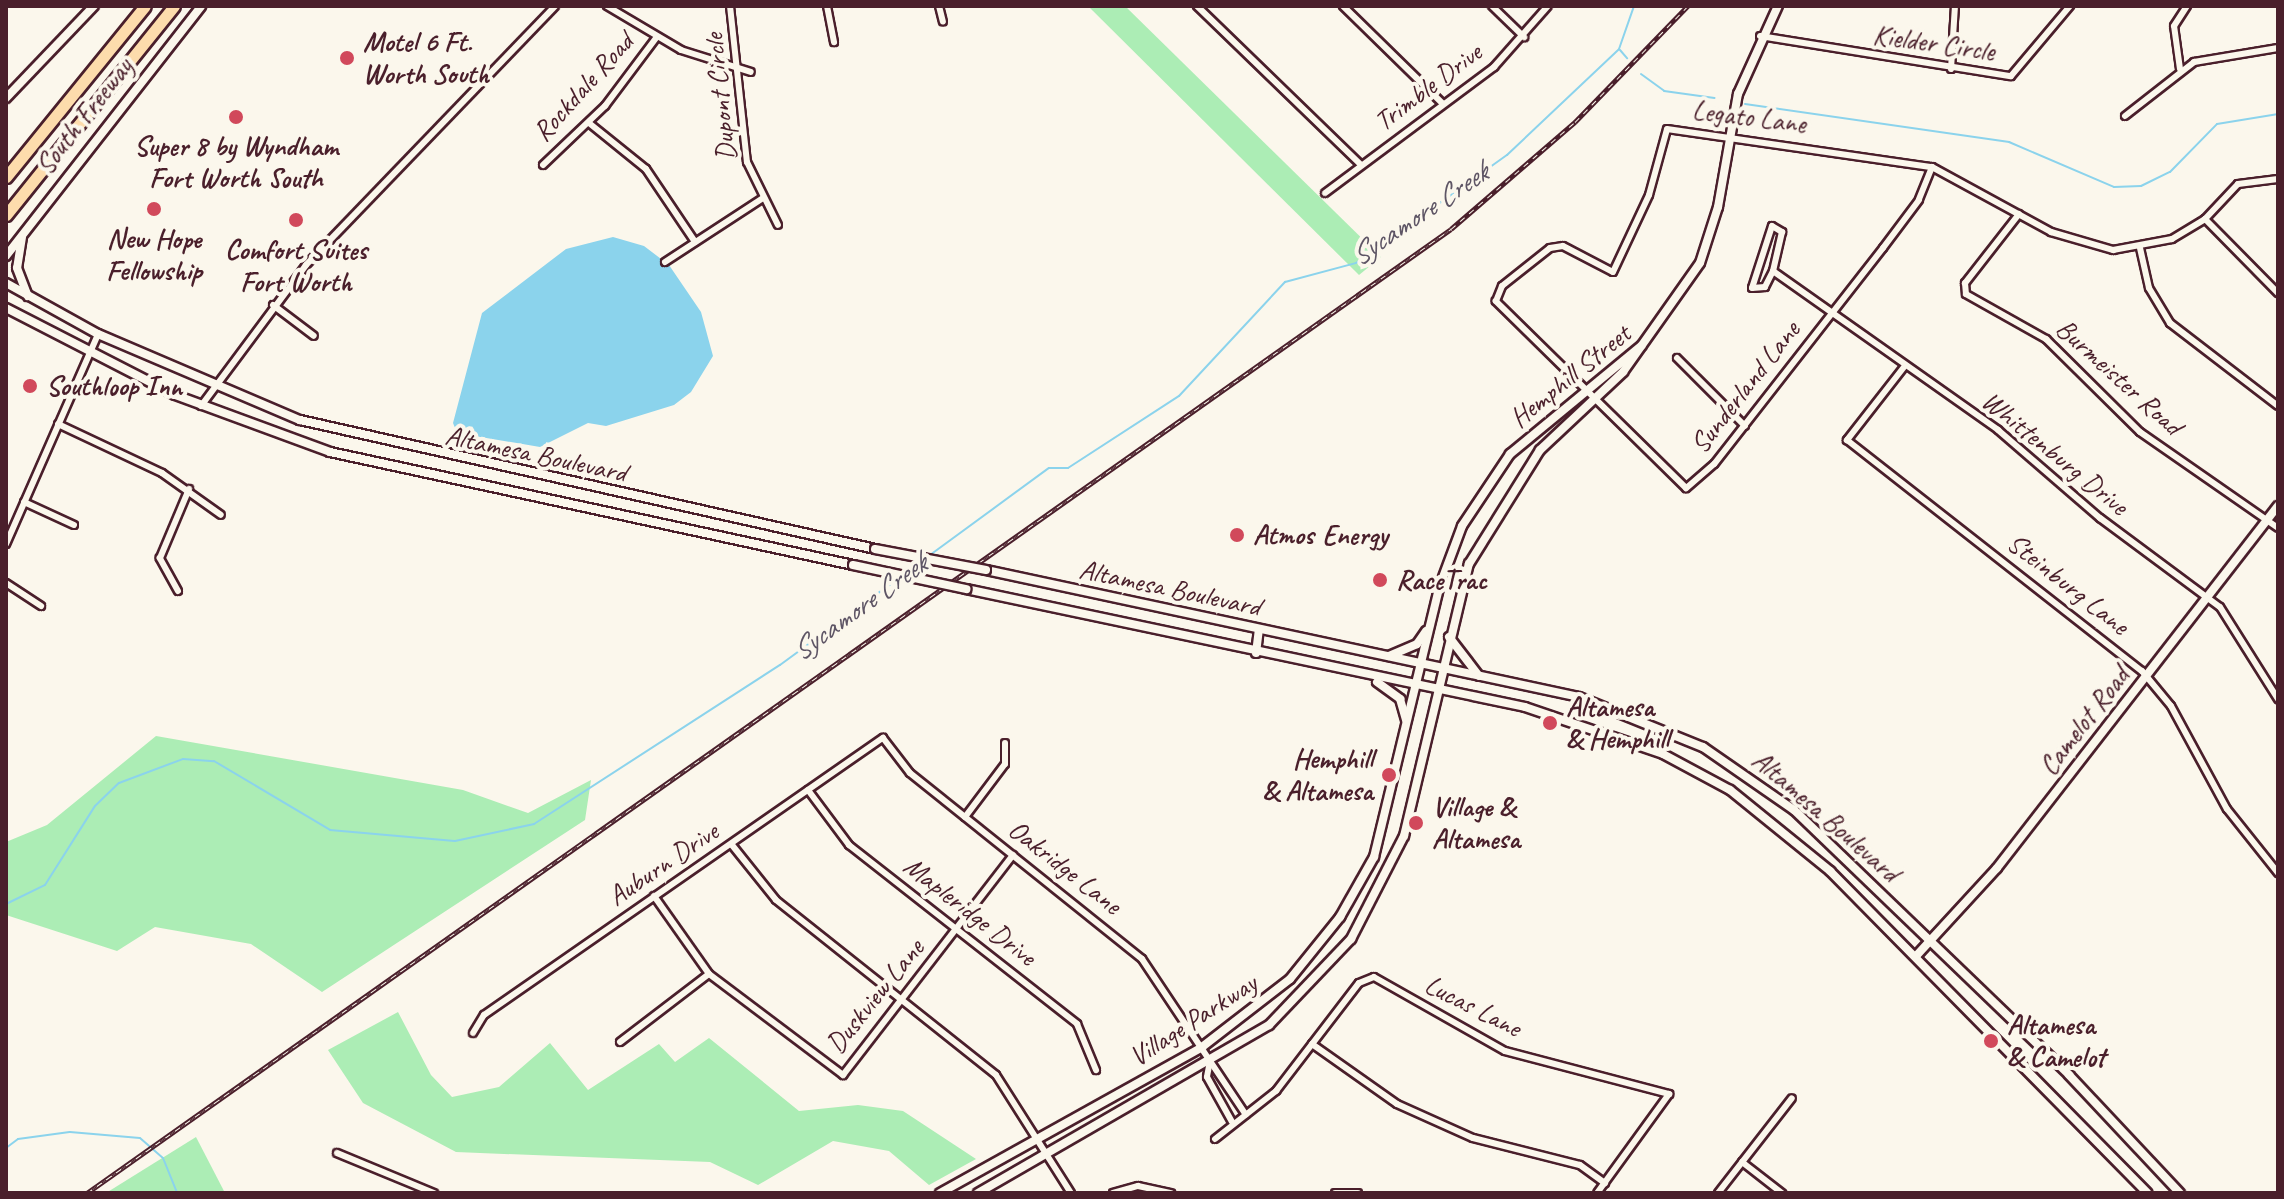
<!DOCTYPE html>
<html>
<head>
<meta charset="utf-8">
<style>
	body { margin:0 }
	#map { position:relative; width:2284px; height:1199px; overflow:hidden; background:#fbf7ec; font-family:Caveat,sans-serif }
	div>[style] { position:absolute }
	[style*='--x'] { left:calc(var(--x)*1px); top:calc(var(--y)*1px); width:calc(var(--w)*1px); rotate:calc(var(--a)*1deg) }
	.green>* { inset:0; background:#acedb5 }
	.water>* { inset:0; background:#8bd3ec }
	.stream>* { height:2px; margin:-1px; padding:0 1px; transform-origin:1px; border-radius:1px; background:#8bd3ec }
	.roads { filter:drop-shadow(2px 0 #4a1f2b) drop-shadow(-2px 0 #4a1f2b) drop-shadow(0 2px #4a1f2b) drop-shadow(0 -2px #4a1f2b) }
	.street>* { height:6px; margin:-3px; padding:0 3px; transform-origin:3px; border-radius:3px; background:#fbf7ec }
	.secondary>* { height:8px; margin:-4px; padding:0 4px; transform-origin:4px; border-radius:4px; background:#fbf7ec }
	.highway>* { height:11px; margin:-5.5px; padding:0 5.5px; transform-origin:5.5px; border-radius:5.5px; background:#fddcac }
	.rail>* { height:5px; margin-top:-2.5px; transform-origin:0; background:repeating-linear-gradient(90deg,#fbf7ec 0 6px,#4a1f2b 0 12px); box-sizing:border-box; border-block:2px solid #4a1f2b }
	.bridges { filter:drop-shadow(2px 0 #4a1f2b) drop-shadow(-2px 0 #4a1f2b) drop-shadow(0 2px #4a1f2b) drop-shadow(0 -2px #4a1f2b) }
	.secondary-bridge>* { height:8px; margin:-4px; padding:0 4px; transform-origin:4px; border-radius:4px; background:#fbf7ec }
	.dots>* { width:22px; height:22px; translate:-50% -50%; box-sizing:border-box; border:4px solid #fbf7ec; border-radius:50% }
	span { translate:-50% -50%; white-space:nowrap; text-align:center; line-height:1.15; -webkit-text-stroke:8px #fbf7ec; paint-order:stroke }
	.poi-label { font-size:28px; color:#4a1f2b; font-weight:700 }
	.left { translate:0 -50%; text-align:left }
	.right { translate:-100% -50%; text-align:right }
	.street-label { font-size:28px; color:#4a1f2b }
	.water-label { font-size:30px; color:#5e5565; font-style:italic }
	.frame { position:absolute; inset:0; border:8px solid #4a1f2b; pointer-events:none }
</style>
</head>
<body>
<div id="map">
	<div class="green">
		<div style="clip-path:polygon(1088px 6px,1125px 6px,1381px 257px,1359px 275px)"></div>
		<div style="clip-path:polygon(156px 736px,463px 790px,528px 813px,591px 780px,585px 820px,322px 992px,251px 944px,155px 927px,117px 951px,6px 915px,6px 842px,47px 825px)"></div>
		<div style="clip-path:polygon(398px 1012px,431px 1075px,452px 1097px,499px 1087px,550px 1043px,588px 1090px,659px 1044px,675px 1062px,709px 1038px,799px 1111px,858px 1105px,903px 1111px,976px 1159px,929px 1185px,889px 1151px,833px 1141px,758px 1185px,710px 1162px,456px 1152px,363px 1103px,328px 1050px)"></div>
		<div style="clip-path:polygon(196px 1137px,225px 1193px,106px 1193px)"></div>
	</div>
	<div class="water">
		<div style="clip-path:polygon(613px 237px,644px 246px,669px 265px,701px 312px,713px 356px,691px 392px,674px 405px,606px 426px,588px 423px,540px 447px,457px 433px,453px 423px,482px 313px,566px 249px)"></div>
	</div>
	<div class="stream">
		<div style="--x:1620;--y:50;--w:11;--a:49"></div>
		<div style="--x:1641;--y:74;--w:29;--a:36"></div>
		<div style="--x:1664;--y:91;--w:51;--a:7.8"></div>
		<div style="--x:1745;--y:104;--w:267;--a:8.2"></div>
		<div style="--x:2009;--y:142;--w:114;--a:23.2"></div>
		<div style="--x:2114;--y:187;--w:27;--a:-2"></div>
		<div style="--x:2141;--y:186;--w:32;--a:-26"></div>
		<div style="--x:2170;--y:172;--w:67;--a:-45.6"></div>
		<div style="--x:2217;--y:124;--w:62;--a:-9.3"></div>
		<div style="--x:930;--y:555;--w:147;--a:-36.2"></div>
		<div style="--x:1049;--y:468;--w:19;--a:0"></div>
		<div style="--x:1068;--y:468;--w:132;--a:-33"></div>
		<div style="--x:1179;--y:396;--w:156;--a:-47.1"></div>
		<div style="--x:1285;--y:282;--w:73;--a:-15"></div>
		<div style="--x:1356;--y:263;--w:186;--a:-35.6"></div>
		<div style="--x:1507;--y:155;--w:154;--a:-43.4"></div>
		<div style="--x:1619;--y:49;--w:46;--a:-70.8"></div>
		<div style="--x:907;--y:572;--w:18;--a:-38"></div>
		<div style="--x:6;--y:904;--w:43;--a:-26"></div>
		<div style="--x:45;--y:885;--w:93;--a:-57.7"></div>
		<div style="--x:95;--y:806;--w:33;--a:-44"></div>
		<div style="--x:119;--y:783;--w:68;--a:-20.6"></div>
		<div style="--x:183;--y:759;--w:31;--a:4"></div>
		<div style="--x:214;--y:761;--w:135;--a:30.7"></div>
		<div style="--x:330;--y:830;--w:125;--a:5"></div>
		<div style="--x:455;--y:841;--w:81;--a:-12.1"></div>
		<div style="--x:534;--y:824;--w:293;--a:-32.9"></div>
		<div style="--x:780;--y:665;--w:147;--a:-36.2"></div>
		<div style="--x:6;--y:1148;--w:15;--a:-37"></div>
		<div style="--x:18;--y:1139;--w:52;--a:-7.7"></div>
		<div style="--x:70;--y:1132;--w:70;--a:4.9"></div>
		<div style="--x:140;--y:1138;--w:30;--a:41"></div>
		<div style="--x:163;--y:1158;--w:38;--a:68"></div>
	</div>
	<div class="roads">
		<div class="street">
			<div style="--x:607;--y:6;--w:86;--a:30.7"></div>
			<div style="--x:681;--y:50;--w:73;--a:17.4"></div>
			<div style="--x:730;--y:6;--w:157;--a:83.8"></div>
			<div style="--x:747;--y:162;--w:70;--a:63.8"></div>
			<div style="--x:827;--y:6;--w:37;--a:79"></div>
			<div style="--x:939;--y:6;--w:16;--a:76"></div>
			<div style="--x:1197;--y:6;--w:228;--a:44.1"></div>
			<div style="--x:1343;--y:6;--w:139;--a:44.4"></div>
			<div style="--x:1492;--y:6;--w:45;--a:44.1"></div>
			<div style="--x:1760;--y:36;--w:254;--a:9.1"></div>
			<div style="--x:2011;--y:76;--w:92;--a:-49.9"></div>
			<div style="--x:1951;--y:69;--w:63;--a:-86.4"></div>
			<div style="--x:2180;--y:69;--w:43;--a:-97.9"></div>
			<div style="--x:2174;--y:26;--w:24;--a:-57"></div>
			<div style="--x:2125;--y:116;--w:88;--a:-38"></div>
			<div style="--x:2194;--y:62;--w:85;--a:-9.5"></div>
			<div style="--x:589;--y:123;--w:73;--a:38.9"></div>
			<div style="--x:646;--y:169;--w:88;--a:56.1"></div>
			<div style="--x:543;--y:165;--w:86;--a:-43.6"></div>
			<div style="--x:605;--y:106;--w:85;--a:-53.1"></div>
			<div style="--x:1932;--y:167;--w:35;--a:112"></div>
			<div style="--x:1919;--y:200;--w:60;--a:126.9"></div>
			<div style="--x:1883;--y:248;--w:274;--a:128"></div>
			<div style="--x:1714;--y:464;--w:37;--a:139"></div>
			<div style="--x:1686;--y:488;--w:267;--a:-135.5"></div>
			<div style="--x:1496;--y:301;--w:16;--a:-68"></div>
			<div style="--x:1502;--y:286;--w:61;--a:-38.4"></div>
			<div style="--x:1550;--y:248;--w:13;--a:-9"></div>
			<div style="--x:1563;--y:246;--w:56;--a:27.5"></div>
			<div style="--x:1613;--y:272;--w:85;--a:-64.9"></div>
			<div style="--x:1649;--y:195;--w:68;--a:-74.7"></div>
			<div style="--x:1667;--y:129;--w:268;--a:8.2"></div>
			<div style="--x:1932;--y:167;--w:136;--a:28.6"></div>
			<div style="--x:2051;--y:232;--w:65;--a:16.2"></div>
			<div style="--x:2113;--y:250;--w:60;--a:-10.6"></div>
			<div style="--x:2172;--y:239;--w:39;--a:-31"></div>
			<div style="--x:2205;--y:219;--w:48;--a:-46.7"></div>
			<div style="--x:2238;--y:184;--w:40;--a:-7.1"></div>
			<div style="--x:1325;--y:193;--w:211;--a:-36.7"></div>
			<div style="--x:1494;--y:67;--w:81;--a:-48.5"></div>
			<div style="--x:2019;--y:214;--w:88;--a:128"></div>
			<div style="--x:1965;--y:283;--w:11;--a:85"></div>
			<div style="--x:1966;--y:294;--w:92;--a:29.4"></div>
			<div style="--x:2046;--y:339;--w:132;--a:44.7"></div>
			<div style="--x:2140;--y:432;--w:168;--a:34.8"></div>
			<div style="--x:2205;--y:219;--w:104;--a:45.4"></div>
			<div style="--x:2140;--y:248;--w:41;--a:77.3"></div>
			<div style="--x:2149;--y:288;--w:41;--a:59"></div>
			<div style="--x:2170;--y:323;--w:136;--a:37.5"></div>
			<div style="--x:665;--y:262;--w:117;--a:-33.1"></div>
			<div style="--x:1773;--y:271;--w:18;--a:117"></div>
			<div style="--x:1765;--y:287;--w:13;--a:176"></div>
			<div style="--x:1752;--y:288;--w:65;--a:-72.1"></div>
			<div style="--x:1772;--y:226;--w:12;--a:31"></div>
			<div style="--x:1782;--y:232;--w:40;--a:103"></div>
			<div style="--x:1773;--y:271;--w:276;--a:35.2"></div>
			<div style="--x:1998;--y:430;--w:135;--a:40.8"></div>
			<div style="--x:2100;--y:518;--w:149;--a:36.6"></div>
			<div style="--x:2220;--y:607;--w:109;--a:57.8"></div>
			<div style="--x:273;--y:305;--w:51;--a:37.1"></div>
			<div style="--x:1677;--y:358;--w:96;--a:45"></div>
			<div style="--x:1904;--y:367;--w:93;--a:128"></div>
			<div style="--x:1847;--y:440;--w:375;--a:38.1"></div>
			<div style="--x:2142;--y:671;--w:45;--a:50.4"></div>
			<div style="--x:2171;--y:706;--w:117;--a:61.5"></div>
			<div style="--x:2227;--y:809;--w:82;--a:51.4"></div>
			<div style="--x:201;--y:406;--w:176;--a:-53.3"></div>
			<div style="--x:306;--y:265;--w:359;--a:-46.1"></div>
			<div style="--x:58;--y:424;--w:115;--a:25.2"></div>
			<div style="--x:162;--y:473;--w:72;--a:35.4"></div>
			<div style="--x:24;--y:502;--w:55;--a:24.7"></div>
			<div style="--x:6;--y:544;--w:229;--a:-66.3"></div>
			<div style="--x:6;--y:583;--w:42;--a:33.3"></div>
			<div style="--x:178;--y:591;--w:38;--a:-119"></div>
			<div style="--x:160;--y:558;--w:75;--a:-67.2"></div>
			<div style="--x:808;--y:790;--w:69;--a:53.3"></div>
			<div style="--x:849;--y:845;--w:290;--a:38.1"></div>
			<div style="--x:1077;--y:1024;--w:50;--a:67.6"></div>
			<div style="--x:965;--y:817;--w:66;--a:-53"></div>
			<div style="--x:1005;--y:764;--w:21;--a:-90"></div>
			<div style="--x:732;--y:845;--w:70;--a:51.3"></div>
			<div style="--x:776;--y:900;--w:281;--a:38.5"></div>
			<div style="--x:996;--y:1075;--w:140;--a:57.6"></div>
			<div style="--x:654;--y:896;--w:95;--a:54.8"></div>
			<div style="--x:709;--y:974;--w:168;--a:37"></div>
			<div style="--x:843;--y:1075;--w:278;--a:-52.3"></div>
			<div style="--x:473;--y:1033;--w:21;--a:-59"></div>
			<div style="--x:484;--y:1015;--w:486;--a:-34.8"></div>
			<div style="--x:883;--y:738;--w:44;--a:52.4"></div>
			<div style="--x:910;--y:773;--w:297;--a:38.7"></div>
			<div style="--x:1142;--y:959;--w:187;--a:56.3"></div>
			<div style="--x:620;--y:1042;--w:112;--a:-37.4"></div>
			<div style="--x:1312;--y:1044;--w:104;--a:35.2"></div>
			<div style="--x:1397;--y:1104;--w:83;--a:24.1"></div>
			<div style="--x:1473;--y:1138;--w:110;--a:14.2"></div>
			<div style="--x:1580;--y:1165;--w:31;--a:36"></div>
			<div style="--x:1210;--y:1061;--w:16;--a:101"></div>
			<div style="--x:1207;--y:1077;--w:51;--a:60.9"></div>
			<div style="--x:1215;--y:1139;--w:78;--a:-38.2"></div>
			<div style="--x:1276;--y:1091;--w:136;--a:-52.5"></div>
			<div style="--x:1359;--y:983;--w:16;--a:-22"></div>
			<div style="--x:1374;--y:977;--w:150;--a:29.5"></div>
			<div style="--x:1505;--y:1051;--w:170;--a:14.7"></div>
			<div style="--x:1669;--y:1094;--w:122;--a:126"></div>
			<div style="--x:337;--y:1153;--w:105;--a:22.4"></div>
			<div style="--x:1742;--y:1162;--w:51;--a:37.8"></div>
			<div style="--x:1113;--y:1193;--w:26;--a:-16"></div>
			<div style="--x:1138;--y:1186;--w:34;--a:12"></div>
			<div style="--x:1335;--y:1193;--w:23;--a:0"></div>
			<div style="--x:1718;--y:1193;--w:120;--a:-52.1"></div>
		</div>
		<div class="secondary">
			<div style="--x:6;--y:98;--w:127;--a:-46.3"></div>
			<div style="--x:22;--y:237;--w:31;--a:99"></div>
			<div style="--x:17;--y:268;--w:30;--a:69"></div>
			<div style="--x:6;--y:256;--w:317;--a:-52"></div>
			<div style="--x:6;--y:283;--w:105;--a:29"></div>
			<div style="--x:98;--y:334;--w:220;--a:23.1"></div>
			<div style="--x:300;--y:420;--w:589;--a:12.64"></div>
			<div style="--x:6;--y:308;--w:190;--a:27.2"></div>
			<div style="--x:175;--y:395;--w:165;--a:20.2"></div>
			<div style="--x:330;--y:452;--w:535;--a:12.19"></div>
			<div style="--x:986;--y:570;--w:606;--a:12.09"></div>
			<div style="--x:1579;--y:697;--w:134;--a:22"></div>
			<div style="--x:1703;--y:747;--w:111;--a:34.7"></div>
			<div style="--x:1794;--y:810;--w:382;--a:43.9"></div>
			<div style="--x:2069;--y:1075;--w:162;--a:46.8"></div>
			<div style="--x:966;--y:589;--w:571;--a:11.92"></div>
			<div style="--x:1525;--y:707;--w:146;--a:18.8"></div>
			<div style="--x:1663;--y:754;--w:76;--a:28.2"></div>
			<div style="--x:1730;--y:790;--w:129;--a:39"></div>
			<div style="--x:1830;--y:871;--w:452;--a:45.4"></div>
			<div style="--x:1449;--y:637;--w:49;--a:52.4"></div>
			<div style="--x:1256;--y:653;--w:23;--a:-83"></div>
			<div style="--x:1389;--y:656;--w:30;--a:-23"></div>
			<div style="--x:1417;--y:644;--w:16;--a:-55"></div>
			<div style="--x:1377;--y:682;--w:29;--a:36"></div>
			<div style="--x:1400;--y:699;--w:22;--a:74"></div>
			<div style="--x:1917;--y:955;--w:118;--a:-47.4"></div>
			<div style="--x:1997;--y:868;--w:458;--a:-52.2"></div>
			<div style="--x:940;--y:1193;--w:300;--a:-29.1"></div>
			<div style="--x:1202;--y:1047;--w:111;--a:-37.7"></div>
			<div style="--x:1290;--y:979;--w:80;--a:-51.1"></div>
			<div style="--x:1340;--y:917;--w:69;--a:-60.5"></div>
			<div style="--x:1374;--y:857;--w:277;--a:-76.4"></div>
			<div style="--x:1439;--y:588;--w:66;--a:-69.6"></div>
			<div style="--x:1462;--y:526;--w:87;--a:-56.3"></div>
			<div style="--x:1510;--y:454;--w:170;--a:-39.5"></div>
			<div style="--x:978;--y:1193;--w:336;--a:-30"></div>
			<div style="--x:1269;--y:1025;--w:119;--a:-46.4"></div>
			<div style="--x:1351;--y:939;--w:116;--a:-62.8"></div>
			<div style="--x:1404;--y:836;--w:280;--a:-76.6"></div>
			<div style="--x:1469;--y:564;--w:134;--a:-58.1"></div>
			<div style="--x:1540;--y:450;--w:114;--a:-43.2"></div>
			<div style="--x:1623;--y:372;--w:133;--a:-54.8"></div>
			<div style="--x:1700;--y:263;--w:59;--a:-72.2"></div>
			<div style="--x:1718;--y:207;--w:115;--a:-80"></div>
			<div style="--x:1738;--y:94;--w:97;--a:-65.6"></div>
		</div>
		<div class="highway">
			<div style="--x:6;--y:177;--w:220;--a:-50.9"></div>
			<div style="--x:6;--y:215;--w:268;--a:-51.2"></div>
		</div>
	</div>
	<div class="rail">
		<div style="--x:87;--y:1193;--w:1670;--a:-35.25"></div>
		<div style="--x:1451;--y:229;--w:164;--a:-40.8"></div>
		<div style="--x:1575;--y:122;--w:162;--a:-45.8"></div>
	</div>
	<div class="bridges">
		<div class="secondary-bridge">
			<div style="--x:875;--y:549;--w:113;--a:10.7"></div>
			<div style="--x:853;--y:565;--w:116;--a:12"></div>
		</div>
	</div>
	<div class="dots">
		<div style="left:347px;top:58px;background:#d1495b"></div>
		<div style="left:236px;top:117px;background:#d1495b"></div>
		<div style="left:154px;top:209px;background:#d1495b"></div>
		<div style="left:296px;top:220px;background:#d1495b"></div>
		<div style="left:30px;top:386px;background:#d1495b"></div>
		<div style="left:1237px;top:535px;background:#d1495b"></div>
		<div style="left:1380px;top:580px;background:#d1495b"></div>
		<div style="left:1550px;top:723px;background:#d1495b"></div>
		<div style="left:1389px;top:775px;background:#d1495b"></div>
		<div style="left:1416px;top:823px;background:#d1495b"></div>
		<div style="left:1991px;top:1041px;background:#d1495b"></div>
	</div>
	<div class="poi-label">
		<span class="left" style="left:363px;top:58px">Motel 6 Ft.<br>Worth South</span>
		<span style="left:236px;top:162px">Super 8 by Wyndham<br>Fort Worth South</span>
		<span style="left:154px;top:255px">New Hope<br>Fellowship</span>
		<span style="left:296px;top:266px">Comfort Suites<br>Fort Worth</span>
		<span class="left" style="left:46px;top:386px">Southloop Inn</span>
		<span class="left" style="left:1253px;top:535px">Atmos Energy</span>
		<span class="left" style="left:1396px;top:580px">RaceTrac</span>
		<span class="left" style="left:1566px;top:723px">Altamesa<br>&amp; Hemphill</span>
		<span class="right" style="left:1373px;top:775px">Hemphill<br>&amp; Altamesa</span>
		<span class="left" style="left:1432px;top:823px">Village &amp;<br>Altamesa</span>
		<span class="left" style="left:2007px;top:1041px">Altamesa<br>&amp; Camelot</span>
	</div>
	<div class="street-label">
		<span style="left:1934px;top:43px;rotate:8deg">Kielder Circle</span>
		<span style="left:583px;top:87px;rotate:-48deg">Rockdale Road</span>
		<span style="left:1428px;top:87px;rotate:-37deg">Trimble Drive</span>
		<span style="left:720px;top:97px;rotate:-96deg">Dupont Circle</span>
		<span style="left:84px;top:116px;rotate:-52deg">South Freeway</span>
		<span style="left:1749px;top:117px;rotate:7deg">Legato Lane</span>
		<span style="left:1570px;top:376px;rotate:-39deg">Hemphill Street</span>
		<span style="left:2119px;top:377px;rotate:42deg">Burmeister Road</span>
		<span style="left:1745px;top:387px;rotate:-52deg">Sunderland Lane</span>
		<span style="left:2055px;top:453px;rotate:39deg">Whittenburg Drive</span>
		<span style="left:536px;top:454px;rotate:12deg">Altamesa Boulevard</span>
		<span style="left:2068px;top:584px;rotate:38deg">Steinburg Lane</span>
		<span style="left:1170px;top:588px;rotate:12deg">Altamesa Boulevard</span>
		<span style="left:2084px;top:721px;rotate:-52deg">Camelot Road</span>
		<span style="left:1826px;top:816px;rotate:41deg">Altamesa Boulevard</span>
		<span style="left:663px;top:864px;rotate:-34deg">Auburn Drive</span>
		<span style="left:1065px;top:867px;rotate:38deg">Oakridge Lane</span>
		<span style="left:970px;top:911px;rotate:38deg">Mapleridge Drive</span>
		<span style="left:875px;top:996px;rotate:-51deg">Duskview Lane</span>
		<span style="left:1473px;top:1006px;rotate:27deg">Lucas Lane</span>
		<span style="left:1193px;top:1020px;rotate:-33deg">Village Parkway</span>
	</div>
	<div class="water-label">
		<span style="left:1419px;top:214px;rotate:-34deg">Sycamore Creek</span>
		<span style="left:859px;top:607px;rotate:-36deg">Sycamore Creek</span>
	</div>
	<div class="frame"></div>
</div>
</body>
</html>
